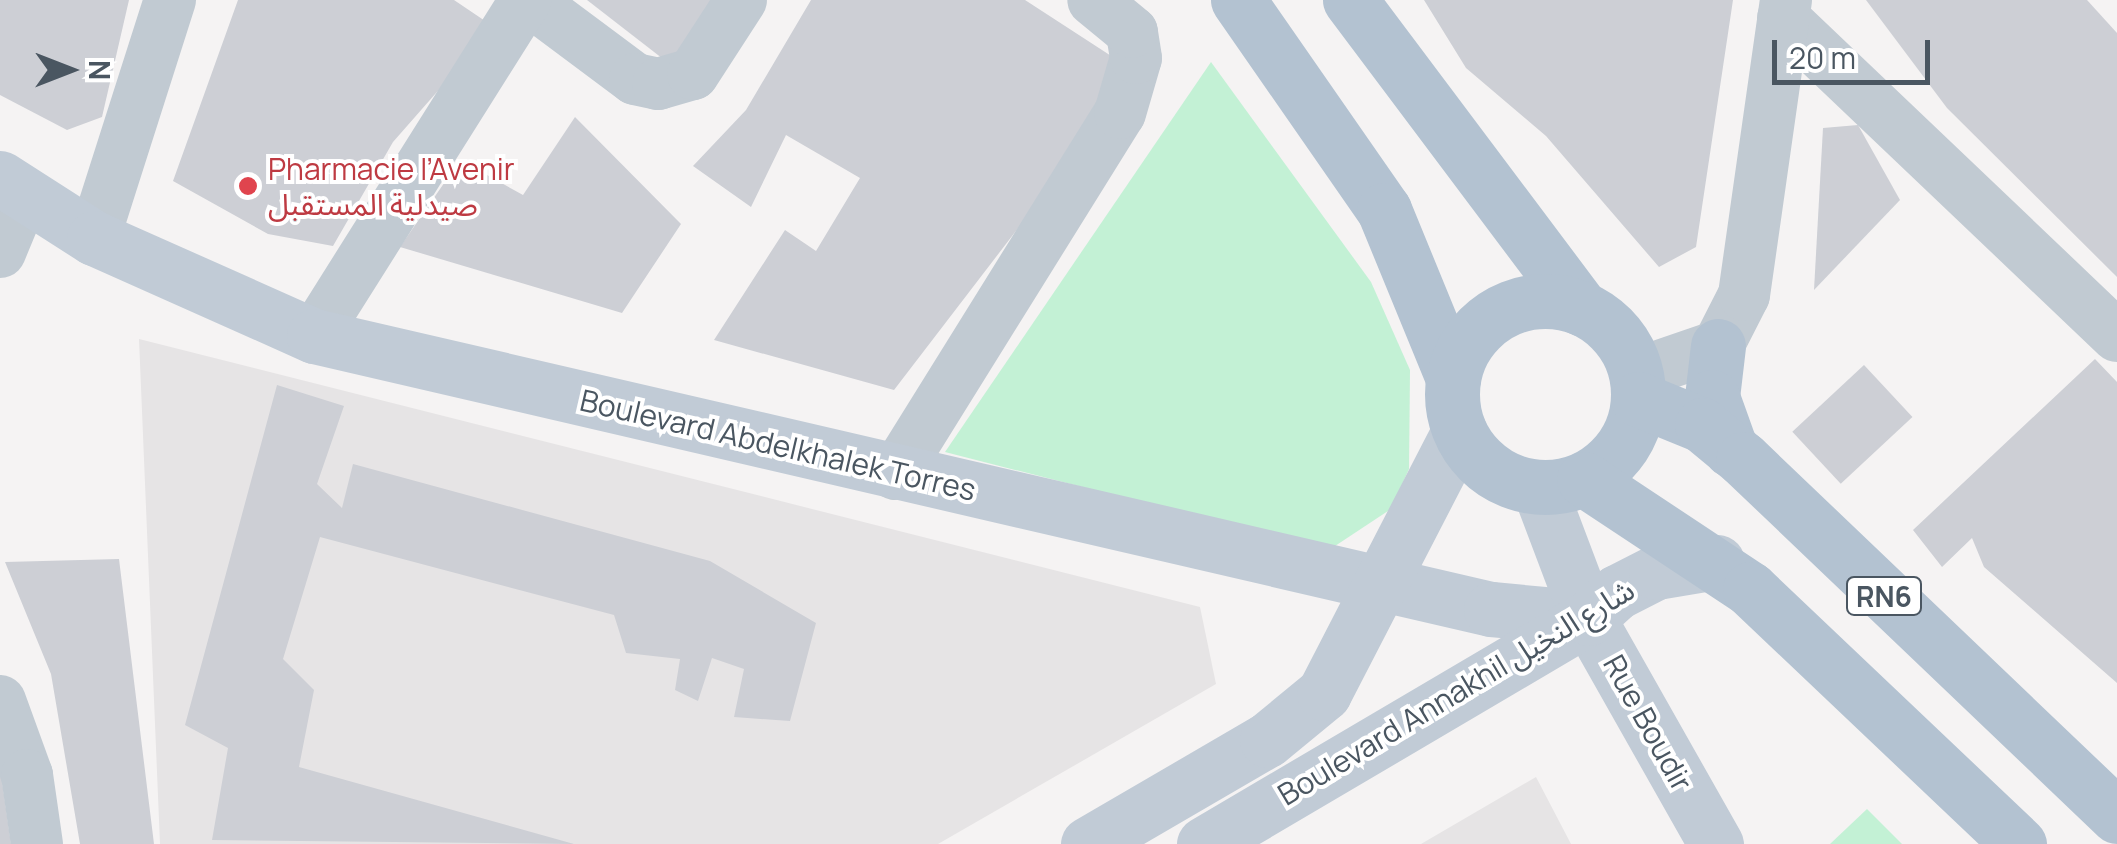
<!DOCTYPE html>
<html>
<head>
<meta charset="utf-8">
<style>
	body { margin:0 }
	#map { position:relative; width:2117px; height:844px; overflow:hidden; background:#f5f3f3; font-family:Manrope,"Noto Sans Arabic",sans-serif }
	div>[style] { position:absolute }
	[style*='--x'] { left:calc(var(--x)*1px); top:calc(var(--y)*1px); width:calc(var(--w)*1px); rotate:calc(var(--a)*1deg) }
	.education>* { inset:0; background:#e6e4e5 }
	.green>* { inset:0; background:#c3f1d5 }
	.building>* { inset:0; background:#cdcfd5; transform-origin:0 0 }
	.street>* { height:52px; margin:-26px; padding:0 26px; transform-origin:26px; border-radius:26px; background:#c1cad2 }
	.secondary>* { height:55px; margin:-27.5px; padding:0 27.5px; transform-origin:27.5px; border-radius:27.5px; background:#c1cbd6 }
	.primary>* { height:55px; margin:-27.5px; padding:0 27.5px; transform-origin:27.5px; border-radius:27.5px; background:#b3c2d1 }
	.primary>.ring { margin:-27.5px; padding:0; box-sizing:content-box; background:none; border:55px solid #b3c2d1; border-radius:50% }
	.dots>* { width:28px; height:28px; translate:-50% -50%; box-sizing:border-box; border:5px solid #fff; border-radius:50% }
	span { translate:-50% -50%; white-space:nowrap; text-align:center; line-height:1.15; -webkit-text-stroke:8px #fff; paint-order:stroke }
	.shield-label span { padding:2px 8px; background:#fff; border:2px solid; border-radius:8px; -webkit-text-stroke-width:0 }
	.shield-label { font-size:28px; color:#4a5661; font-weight:700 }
	.health-label { font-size:30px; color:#be3a42 }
	.left { translate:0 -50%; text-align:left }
	.street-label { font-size:30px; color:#4a5661 }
	.north { position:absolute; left:20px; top:20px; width:100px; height:100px; -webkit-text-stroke:8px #fff; paint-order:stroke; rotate:90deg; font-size:28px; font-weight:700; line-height:40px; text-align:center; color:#4a5661 }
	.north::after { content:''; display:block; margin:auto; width:35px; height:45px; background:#4a5661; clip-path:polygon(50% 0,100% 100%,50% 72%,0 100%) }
	.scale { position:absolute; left:1772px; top:40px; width:158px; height:45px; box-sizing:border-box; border:5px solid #4a5661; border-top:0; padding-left:12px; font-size:30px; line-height:35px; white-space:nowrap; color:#4a5661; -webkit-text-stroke:8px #fff; paint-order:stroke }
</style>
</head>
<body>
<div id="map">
	<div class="education">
		<div style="clip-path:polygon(139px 339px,1200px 607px,1216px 684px,938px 844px,160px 844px)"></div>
		<div style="clip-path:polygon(1536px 777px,1571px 844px,1421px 844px)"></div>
	</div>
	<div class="green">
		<div style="clip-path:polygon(1211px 62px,1371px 282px,1410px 370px,1409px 469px,1391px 509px,1329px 550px,945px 452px)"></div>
		<div style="clip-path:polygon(1867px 809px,1902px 844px,1830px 844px)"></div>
	</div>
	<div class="building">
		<div style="clip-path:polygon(0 0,129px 0,102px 117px,67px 130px,0 95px)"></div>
		<div style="clip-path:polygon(238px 0,454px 0,494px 27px,393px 142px,333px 246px,268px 234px,173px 181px)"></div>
		<div style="clip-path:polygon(587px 0,718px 0,676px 69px)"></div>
		<div style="clip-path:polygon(811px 0,1025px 0,1122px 63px,1032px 210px,894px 390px,714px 340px,785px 230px,816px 251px,860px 178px,786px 135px,751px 207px,693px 166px,746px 110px)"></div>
		<div style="clip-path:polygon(1424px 0,1733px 0,1696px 247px,1659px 267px,1546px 136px,1466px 68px)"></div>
		<div style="clip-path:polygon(1866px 0,2087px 0,2117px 33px,2117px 277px,1947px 108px)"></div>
		<div style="clip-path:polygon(575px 117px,681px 224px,622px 313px,400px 247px,460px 160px,523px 195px)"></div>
		<div style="clip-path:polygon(1858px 125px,1900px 200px,1814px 290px,1823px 128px)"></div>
		<div style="clip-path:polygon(2095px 359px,2117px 382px,2117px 683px,1984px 567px,1972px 538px,1942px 567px,1913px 530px)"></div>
		<div style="left:1864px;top:365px;width:71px;height:98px;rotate:47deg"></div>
		<div style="clip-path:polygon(277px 385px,344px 406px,317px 484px,342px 508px,353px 464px,710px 561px,816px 623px,790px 721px,734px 717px,744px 669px,712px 658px,698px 701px,675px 690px,680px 659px,626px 653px,614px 615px,320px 537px,283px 659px,314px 690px,299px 767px,574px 844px,212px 840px,228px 748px,185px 725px)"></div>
		<div style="clip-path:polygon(119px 559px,154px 844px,80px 844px,51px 674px,5px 562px)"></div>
		<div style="clip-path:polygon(0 767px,11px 844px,0 844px)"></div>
	</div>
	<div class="street">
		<div style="--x:529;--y:0;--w:132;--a:36.7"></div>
		<div style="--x:635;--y:79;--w:24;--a:12"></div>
		<div style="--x:658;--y:84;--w:36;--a:-16"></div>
		<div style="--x:693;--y:74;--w:88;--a:-57"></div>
		<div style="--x:1783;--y:18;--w:461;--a:43.6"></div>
		<div style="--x:94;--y:238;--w:250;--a:-72.3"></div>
		<div style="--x:0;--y:252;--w:63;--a:-67.5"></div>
		<div style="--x:314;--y:336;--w:397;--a:-57.8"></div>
		<div style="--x:1636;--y:374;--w:87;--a:-18.9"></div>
		<div style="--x:1718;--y:346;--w:57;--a:-63"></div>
		<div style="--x:1744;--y:295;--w:298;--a:-81.9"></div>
		<div style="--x:895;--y:474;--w:425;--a:-58.1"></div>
		<div style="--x:1120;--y:113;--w:57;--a:-73.8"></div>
		<div style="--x:1136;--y:58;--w:26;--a:-99"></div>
		<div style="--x:1132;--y:32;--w:50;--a:-140.6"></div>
		<div style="--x:0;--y:701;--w:79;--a:70"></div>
		<div style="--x:27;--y:775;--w:70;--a:81.8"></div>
	</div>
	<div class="secondary">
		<div style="--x:0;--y:178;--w:112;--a:32.6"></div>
		<div style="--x:94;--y:238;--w:241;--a:24"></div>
		<div style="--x:314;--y:336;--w:1208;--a:13.06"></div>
		<div style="--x:1491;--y:609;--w:97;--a:5.3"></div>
		<div style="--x:1539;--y:488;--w:139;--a:69.3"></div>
		<div style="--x:1588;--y:618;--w:260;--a:60.5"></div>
		<div style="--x:1088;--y:844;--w:207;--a:-30.2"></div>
		<div style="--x:1267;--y:740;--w:74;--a:-39.5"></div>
		<div style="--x:1324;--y:693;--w:295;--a:-62.7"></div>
		<div style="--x:1204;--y:844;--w:446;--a:-30.5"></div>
		<div style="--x:1588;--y:618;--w:39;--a:-42"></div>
		<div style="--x:1617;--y:592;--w:44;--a:-27.1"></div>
		<div style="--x:1656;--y:572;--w:62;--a:-9.3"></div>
	</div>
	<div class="primary">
		<div style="--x:1238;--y:0;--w:256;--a:55.2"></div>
		<div style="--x:1384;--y:210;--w:182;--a:67.7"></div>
		<div style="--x:1350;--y:0;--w:386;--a:53.1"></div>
		<div class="ring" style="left:1452px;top:301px;width:131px;height:131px"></div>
		<div style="--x:1718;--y:346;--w:51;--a:96.7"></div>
		<div style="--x:1712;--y:397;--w:56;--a:70.3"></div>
		<div style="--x:1638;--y:399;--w:69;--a:22.1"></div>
		<div style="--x:1702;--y:425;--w:53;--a:39.7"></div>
		<div style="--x:1743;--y:459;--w:517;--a:43.67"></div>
		<div style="--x:1584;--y:479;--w:199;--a:33.5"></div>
		<div style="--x:1750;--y:589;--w:371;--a:43.5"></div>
	</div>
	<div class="dots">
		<div style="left:248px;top:186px;background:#e0444e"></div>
	</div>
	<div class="shield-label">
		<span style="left:1884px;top:596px">RN6</span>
	</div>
	<div class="health-label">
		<span class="left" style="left:268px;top:186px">Pharmacie l’Avenir<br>صيدلية المستقبل</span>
	</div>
	<div class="street-label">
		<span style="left:778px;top:445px;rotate:13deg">Boulevard Abdelkhalek Torres</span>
		<span style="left:1456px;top:692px;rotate:-31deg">Boulevard Annakhil شارع النخيل</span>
		<span style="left:1648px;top:723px;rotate:61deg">Rue Boudir</span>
	</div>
	<div class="north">N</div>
	<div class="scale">20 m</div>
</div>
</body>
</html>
